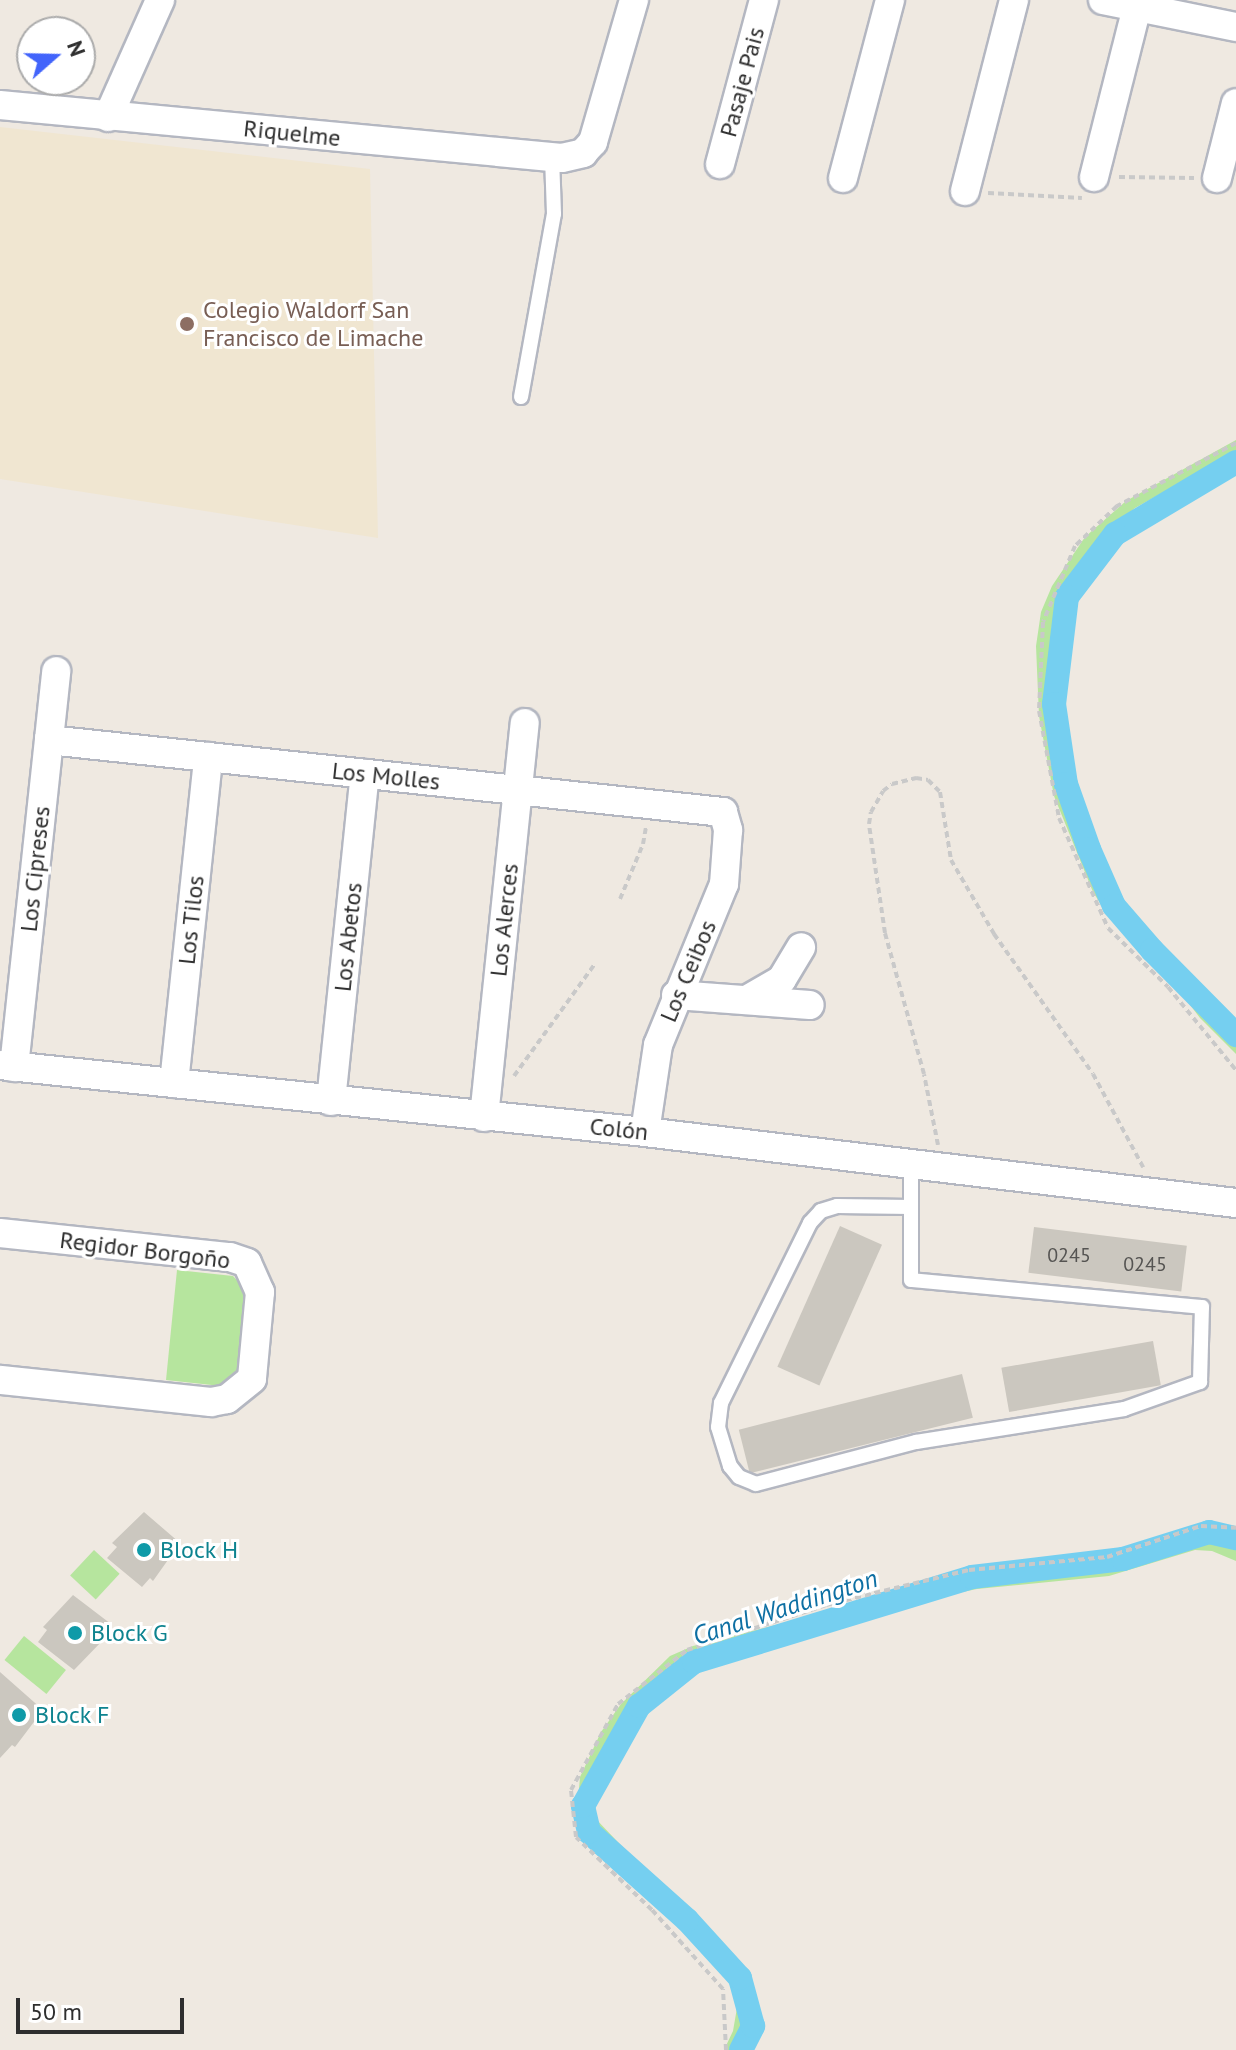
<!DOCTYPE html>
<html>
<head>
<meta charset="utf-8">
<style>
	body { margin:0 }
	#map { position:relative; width:1236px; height:2050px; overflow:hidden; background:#efe9e1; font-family:"PT Sans",sans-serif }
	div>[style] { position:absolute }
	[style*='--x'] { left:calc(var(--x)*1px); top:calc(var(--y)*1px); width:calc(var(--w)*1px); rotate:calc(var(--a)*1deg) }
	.education>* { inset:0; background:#f0e6d1 }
	.green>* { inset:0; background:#b6e59e; transform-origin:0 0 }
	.canal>* { height:24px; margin:-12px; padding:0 12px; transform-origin:12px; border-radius:12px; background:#75cff0 }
	.building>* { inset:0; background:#cbc7bf; transform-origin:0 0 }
	.path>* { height:4px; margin-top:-2px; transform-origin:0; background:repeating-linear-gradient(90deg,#c9c9c9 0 6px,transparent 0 10px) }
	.roads { filter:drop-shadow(2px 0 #b4b7c1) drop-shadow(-2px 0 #b4b7c1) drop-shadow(0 2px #b4b7c1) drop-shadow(0 -2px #b4b7c1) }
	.lane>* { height:14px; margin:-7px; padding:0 7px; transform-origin:7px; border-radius:7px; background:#fff }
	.street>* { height:28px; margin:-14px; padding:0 14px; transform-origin:14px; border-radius:14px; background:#fff }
	.dots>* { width:22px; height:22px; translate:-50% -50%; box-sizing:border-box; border:4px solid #fff; border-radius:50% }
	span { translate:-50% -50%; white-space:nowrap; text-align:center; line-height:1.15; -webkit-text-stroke:6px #fff; paint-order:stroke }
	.number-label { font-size:20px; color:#555452 }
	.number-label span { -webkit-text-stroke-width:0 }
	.street-label { font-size:24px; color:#2e2e2e }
	.education-label { font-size:24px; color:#785e54 }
	.left { translate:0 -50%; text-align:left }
	.culture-label { font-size:24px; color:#0d838f }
	.water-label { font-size:26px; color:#0d6fa3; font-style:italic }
	.north { position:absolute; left:16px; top:16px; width:80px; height:80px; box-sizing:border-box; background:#fff; border:2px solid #ababab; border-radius:50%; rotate:70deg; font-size:22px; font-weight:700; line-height:32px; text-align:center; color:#2e2e2e }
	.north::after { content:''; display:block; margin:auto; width:28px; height:36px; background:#4264fb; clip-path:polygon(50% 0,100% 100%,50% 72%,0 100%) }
	.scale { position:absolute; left:16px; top:1998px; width:168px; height:36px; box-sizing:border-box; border:4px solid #2e2e2e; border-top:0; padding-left:10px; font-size:24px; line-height:28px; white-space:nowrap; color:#2e2e2e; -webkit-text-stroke:6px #fff; paint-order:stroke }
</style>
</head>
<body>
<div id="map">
	<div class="education">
		<div style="clip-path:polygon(0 127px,370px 169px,378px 538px,0 479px)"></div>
	</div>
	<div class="green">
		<div style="clip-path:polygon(1236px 440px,1236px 452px,1135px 508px,1105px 533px,1077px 565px,1052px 625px,1050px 656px,1058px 738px,1067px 786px,1089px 860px,1104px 889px,1132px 924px,1236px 1040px,1236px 1054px,1200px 1018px,1178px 989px,1107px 914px,1093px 892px,1054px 796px,1039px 716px,1036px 646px,1041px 612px,1052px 586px,1085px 537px,1126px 501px)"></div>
		<div style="clip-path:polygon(177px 1270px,233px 1276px,246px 1290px,237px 1375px,221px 1386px,166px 1380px)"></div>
		<div style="clip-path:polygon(1201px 1537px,1236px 1547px,1236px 1561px,1212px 1551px,1195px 1550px,1109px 1576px,977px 1589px,885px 1608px,695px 1657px,668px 1673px,640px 1700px,601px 1757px,590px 1780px,588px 1800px,595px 1818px,691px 1919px,740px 1979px,749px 2019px,736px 2050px,724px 2050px,733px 2031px,738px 2002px,726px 1975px,587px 1824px,578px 1801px,580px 1777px,601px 1732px,621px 1704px,670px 1656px,693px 1646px,915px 1590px,1129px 1562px)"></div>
		<div style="left:94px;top:1550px;width:35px;height:35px;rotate:43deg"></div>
		<div style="left:24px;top:1636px;width:54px;height:31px;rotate:39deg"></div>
	</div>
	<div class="canal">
		<div style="--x:1236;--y:462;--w:141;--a:149.2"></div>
		<div style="--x:1115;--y:534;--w:79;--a:127.3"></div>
		<div style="--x:1067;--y:597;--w:108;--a:96.9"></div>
		<div style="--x:1054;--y:704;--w:81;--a:81.5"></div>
		<div style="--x:1066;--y:784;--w:69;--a:70.5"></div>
		<div style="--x:1089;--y:849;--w:62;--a:66.3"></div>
		<div style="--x:1114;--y:906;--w:58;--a:49.2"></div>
		<div style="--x:1152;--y:950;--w:120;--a:45.3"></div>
		<div style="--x:741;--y:2050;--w:27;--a:-63"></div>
		<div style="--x:753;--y:2026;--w:50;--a:-105.2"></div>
		<div style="--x:740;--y:1978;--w:79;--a:-132.4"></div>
		<div style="--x:687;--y:1920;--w:132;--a:-138.1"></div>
		<div style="--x:589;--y:1832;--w:27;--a:-103"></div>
		<div style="--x:583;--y:1806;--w:115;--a:-60.8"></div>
		<div style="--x:639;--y:1706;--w:70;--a:-38.7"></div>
		<div style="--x:694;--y:1662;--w:291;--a:-17"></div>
		<div style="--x:972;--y:1577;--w:152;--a:-6.8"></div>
		<div style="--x:1123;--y:1559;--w:90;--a:-17.4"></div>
		<div style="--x:1209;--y:1532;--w:28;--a:13"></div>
	</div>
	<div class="building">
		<div style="left:840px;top:1226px;width:46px;height:154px;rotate:24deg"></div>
		<div style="left:1034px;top:1227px;width:154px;height:46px;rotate:7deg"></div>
		<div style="left:1153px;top:1341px;width:45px;height:154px;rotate:80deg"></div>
		<div style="left:962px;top:1374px;width:45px;height:230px;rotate:76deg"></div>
		<div style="clip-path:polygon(144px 1512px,180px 1543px,153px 1581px,150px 1578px,142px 1587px,107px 1558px,117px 1547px,112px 1543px)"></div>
		<div style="clip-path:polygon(73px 1595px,111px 1624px,102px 1635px,105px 1638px,74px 1670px,38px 1642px,47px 1630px,43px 1627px)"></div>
		<div style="clip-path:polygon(0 1672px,43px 1710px,15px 1747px,12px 1745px,0 1758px)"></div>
	</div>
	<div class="path">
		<div style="--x:1119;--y:177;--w:75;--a:0.8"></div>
		<div style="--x:988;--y:193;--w:94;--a:3"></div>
		<div style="--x:1236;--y:443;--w:135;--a:152.1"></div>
		<div style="--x:1117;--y:506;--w:58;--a:136.4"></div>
		<div style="--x:1075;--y:546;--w:82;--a:112.8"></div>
		<div style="--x:1043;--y:622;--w:89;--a:92.6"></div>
		<div style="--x:1039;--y:711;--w:109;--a:79.4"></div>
		<div style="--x:1059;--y:818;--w:120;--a:66"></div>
		<div style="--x:1108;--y:928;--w:84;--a:44.5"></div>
		<div style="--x:1168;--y:987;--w:107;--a:50.7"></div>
		<div style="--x:620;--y:899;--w:60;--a:-67.3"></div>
		<div style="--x:643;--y:844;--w:17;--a:-80"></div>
		<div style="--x:514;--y:1076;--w:137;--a:-54.2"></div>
		<div style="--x:938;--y:1145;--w:72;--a:-101.2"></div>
		<div style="--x:924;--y:1074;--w:146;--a:-105.5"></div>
		<div style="--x:885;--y:933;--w:110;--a:-98.4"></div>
		<div style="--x:869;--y:824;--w:12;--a:-81"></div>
		<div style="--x:871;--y:812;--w:24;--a:-60"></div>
		<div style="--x:883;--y:791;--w:11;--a:-38"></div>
		<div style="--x:892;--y:784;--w:25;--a:-14"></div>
		<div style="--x:916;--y:778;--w:12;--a:9"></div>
		<div style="--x:928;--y:780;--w:17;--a:45"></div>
		<div style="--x:940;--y:792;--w:69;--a:80.8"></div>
		<div style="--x:951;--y:860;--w:86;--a:59.8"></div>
		<div style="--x:994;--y:934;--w:171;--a:54.7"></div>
		<div style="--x:1093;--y:1074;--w:106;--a:61.7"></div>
		<div style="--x:726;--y:2050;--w:61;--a:-92.8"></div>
		<div style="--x:723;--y:1989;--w:106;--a:-131.9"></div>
		<div style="--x:652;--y:1910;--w:105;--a:-136.2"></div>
		<div style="--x:576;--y:1837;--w:47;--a:-96.1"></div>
		<div style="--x:571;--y:1790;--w:98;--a:-61.3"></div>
		<div style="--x:618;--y:1704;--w:88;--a:-38"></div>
		<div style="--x:687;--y:1650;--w:146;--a:-17.9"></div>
		<div style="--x:826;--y:1605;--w:147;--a:-13.8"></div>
		<div style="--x:969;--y:1570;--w:139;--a:-5.4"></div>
		<div style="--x:1107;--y:1557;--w:99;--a:-18.3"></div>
		<div style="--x:1201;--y:1526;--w:35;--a:3"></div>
	</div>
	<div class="roads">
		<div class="lane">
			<div style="--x:521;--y:397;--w:186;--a:-79.8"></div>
			<div style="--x:554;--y:214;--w:56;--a:-92"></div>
			<div style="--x:911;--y:1207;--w:74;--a:-179.2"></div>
			<div style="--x:837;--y:1206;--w:17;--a:163"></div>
			<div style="--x:821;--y:1211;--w:16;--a:133"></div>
			<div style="--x:810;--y:1223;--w:201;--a:116.3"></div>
			<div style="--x:721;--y:1403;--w:24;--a:97"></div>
			<div style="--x:718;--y:1427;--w:41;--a:72.9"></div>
			<div style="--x:730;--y:1466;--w:14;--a:51"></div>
			<div style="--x:739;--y:1477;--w:18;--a:22"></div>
			<div style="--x:756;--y:1484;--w:165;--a:-14.7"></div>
			<div style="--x:916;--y:1442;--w:211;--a:-9"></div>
			<div style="--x:1124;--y:1409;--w:81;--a:-19.6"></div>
			<div style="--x:1200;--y:1382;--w:75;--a:-88.5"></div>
			<div style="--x:1202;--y:1307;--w:292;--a:-174.7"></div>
			<div style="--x:911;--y:1280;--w:118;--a:-90"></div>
		</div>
		<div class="street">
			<div style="--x:1103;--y:0;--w:136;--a:11.5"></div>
			<div style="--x:0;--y:105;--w:564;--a:5.39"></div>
			<div style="--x:562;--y:158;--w:22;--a:-13"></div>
			<div style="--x:583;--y:153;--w:15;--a:-48"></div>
			<div style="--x:593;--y:142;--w:148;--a:-73.9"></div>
			<div style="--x:108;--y:117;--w:128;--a:-66"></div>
			<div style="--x:720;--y:164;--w:170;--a:-75"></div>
			<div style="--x:1094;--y:177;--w:175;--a:-75.8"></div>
			<div style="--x:843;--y:178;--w:184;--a:-75.2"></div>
			<div style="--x:1217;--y:178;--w:77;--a:-75.8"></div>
			<div style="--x:965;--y:191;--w:197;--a:-75.6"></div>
			<div style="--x:49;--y:740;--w:678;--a:6.1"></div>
			<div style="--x:723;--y:812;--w:19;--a:74"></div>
			<div style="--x:728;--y:830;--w:54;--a:94.2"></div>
			<div style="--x:724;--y:884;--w:174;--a:112.3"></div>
			<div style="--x:658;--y:1045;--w:88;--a:98.5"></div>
			<div style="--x:676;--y:995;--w:134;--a:4.3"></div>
			<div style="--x:748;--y:999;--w:39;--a:-30"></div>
			<div style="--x:782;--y:979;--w:37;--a:-59"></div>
			<div style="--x:0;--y:1065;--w:648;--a:5.93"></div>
			<div style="--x:645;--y:1132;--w:595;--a:6.85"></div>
			<div style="--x:14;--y:1067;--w:398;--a:-83.9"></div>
			<div style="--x:174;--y:1083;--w:328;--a:-84"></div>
			<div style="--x:331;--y:1101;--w:329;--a:-84.1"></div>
			<div style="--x:484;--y:1117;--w:396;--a:-84.1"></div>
			<div style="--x:0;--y:1233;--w:231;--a:6"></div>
			<div style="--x:230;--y:1257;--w:18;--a:19"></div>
			<div style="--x:247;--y:1263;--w:32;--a:66"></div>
			<div style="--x:260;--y:1292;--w:87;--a:95.3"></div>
			<div style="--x:252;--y:1379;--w:32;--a:141"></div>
			<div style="--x:227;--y:1399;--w:16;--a:169"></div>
			<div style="--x:211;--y:1402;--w:212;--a:-174"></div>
		</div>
	</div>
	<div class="dots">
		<div style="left:187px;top:324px;background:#8d6e63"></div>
		<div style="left:144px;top:1550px;background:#0f9aa8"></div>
		<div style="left:75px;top:1633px;background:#0f9aa8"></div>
		<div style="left:19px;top:1715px;background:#0f9aa8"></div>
	</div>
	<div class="number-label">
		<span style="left:1069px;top:1255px">0245</span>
		<span style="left:1145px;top:1264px">0245</span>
	</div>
	<div class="street-label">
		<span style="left:742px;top:82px;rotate:-75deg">Pasaje Pais</span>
		<span style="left:292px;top:133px;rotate:6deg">Riquelme</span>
		<span style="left:386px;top:776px;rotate:6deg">Los Molles</span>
		<span style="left:35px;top:869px;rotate:-84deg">Los Cipreses</span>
		<span style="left:191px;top:920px;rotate:-84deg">Los Tilos</span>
		<span style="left:504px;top:920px;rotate:-84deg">Los Alerces</span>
		<span style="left:348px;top:937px;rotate:-84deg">Los Abetos</span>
		<span style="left:688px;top:971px;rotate:-67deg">Los Ceibos</span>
		<span style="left:619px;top:1129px;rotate:6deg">Colón</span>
		<span style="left:145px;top:1250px;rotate:7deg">Regidor Borgoño</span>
	</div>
	<div class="education-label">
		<span class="left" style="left:203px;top:324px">Colegio Waldorf San<br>Francisco de Limache</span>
	</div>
	<div class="culture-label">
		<span class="left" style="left:160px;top:1550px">Block H</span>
		<span class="left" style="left:91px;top:1633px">Block G</span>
		<span class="left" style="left:35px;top:1715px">Block F</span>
	</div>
	<div class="water-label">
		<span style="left:785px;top:1607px;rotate:-18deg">Canal Waddington</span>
	</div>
	<div class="north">N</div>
	<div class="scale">50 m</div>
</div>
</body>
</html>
